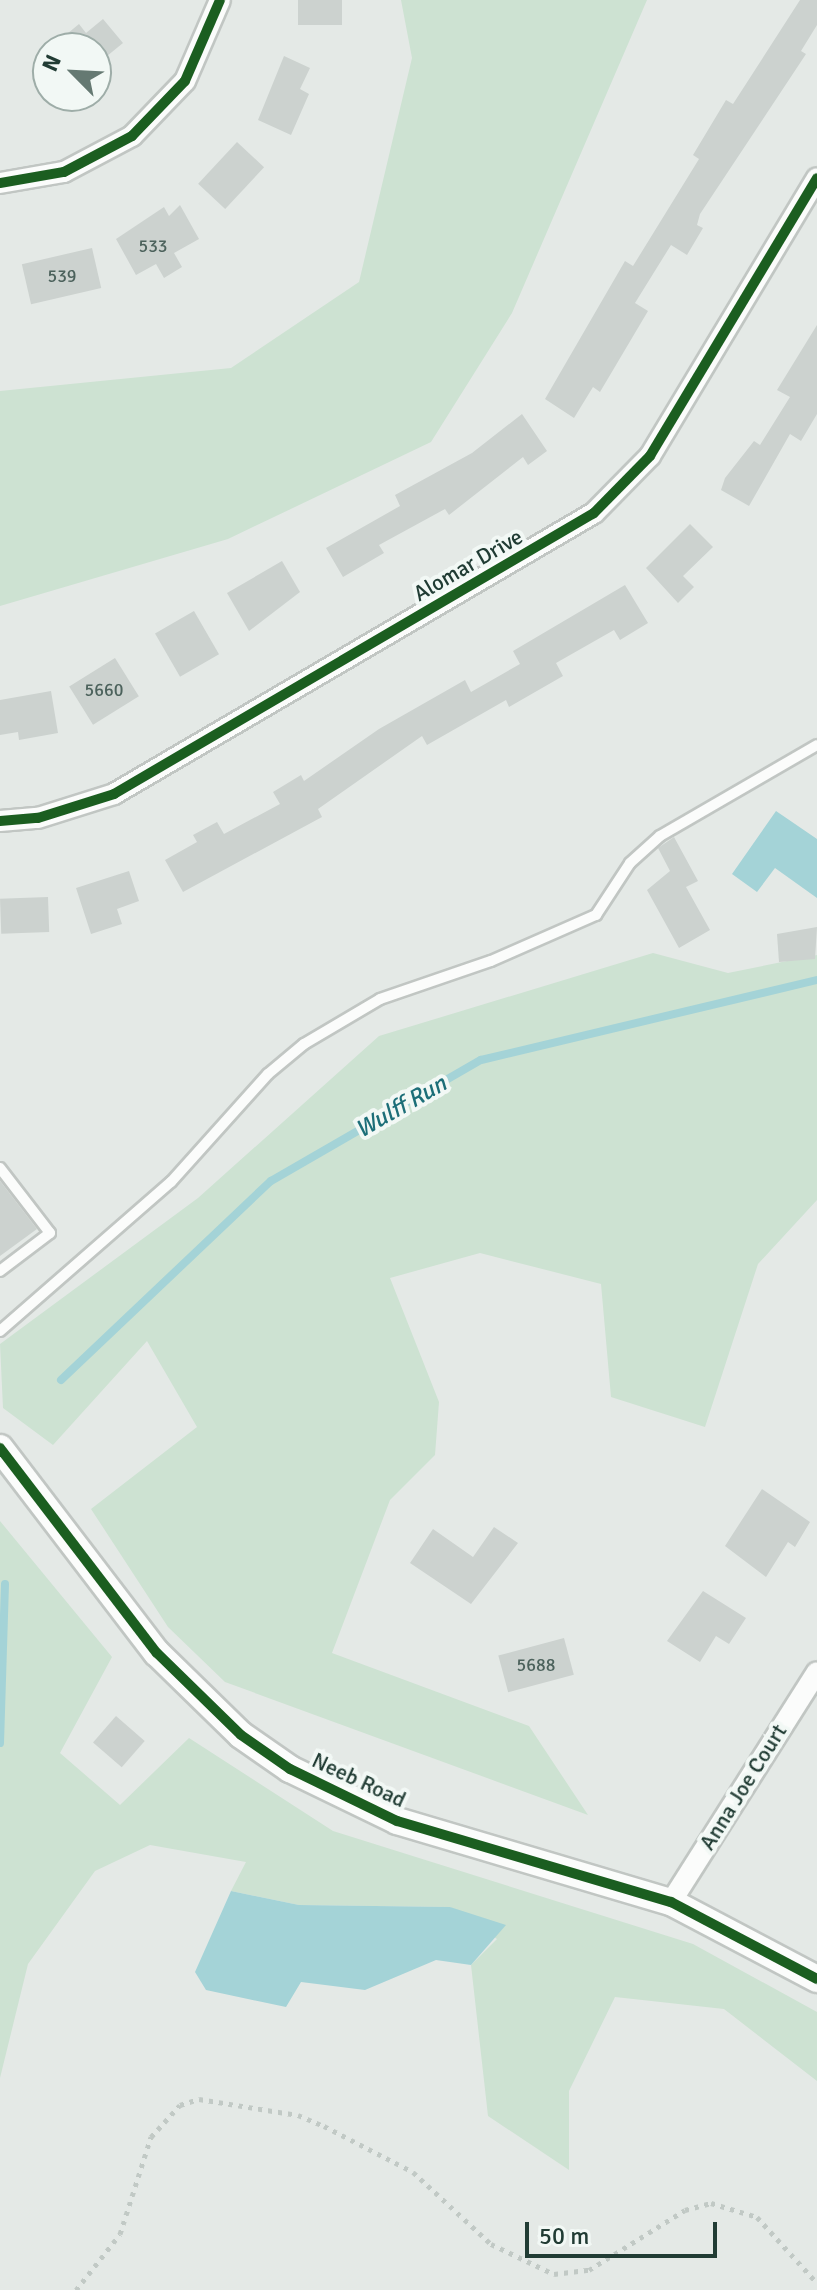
<!DOCTYPE html>
<html>
<head>
<meta charset="utf-8">
<style>
	body { margin:0 }
	#map { position:relative; width:817px; height:2290px; overflow:hidden; background:#e4e9e6; font-family:Signika,sans-serif }
	div>[style] { position:absolute }
	[style*='--x'] { left:calc(var(--x)*1px); top:calc(var(--y)*1px); width:calc(var(--w)*1px); rotate:calc(var(--a)*1deg) }
	.green>* { inset:0; background:#cde2d2 }
	.water>* { inset:0; background:#a4d3d7 }
	.stream>* { height:8px; margin:-4px; padding:0 4px; transform-origin:4px; border-radius:4px; background:#a4d3d7 }
	.building>* { inset:0; background:#ccd2cf; transform-origin:0 0 }
	.path>* { height:5px; margin-top:-2.5px; transform-origin:0; background:repeating-linear-gradient(90deg,#c1c9c5 0 4px,transparent 0 10px) }
	.roads { filter:drop-shadow(2px 0 #c1c6c3) drop-shadow(-2px 0 #c1c6c3) drop-shadow(0 2px #c1c6c3) drop-shadow(0 -2px #c1c6c3) }
	.service>* { height:10px; margin:-5px; padding:0 5px; transform-origin:5px; border-radius:5px; background:#fbfcfb }
	.minor>* { height:20px; margin:-10px; padding:0 10px; transform-origin:10px; border-radius:10px; background:#fbfcfb }
	.tertiary>* { height:26px; margin:-13px; padding:0 13px; transform-origin:13px; border-radius:13px; background:#fbfcfb }
	.cycleway>* { height:10px; margin:-5px; padding:0 5px; transform-origin:5px; border-radius:5px; background:#1b5e20 }
	span { translate:-50% -50%; white-space:nowrap; text-align:center; line-height:1.15; -webkit-text-stroke:8px #f2f8f5; paint-order:stroke }
	.number-label { font-size:18px; color:#4c625c }
	.number-label span { -webkit-text-stroke-width:0 }
	.street-label { font-size:22px; color:#213c34 }
	.water-label { font-size:24px; color:#1c6e78; font-style:italic }
	.north { position:absolute; left:32px; top:32px; width:80px; height:80px; box-sizing:border-box; background:#f2f8f5; border:2px solid #9eada8; border-radius:50%; rotate:294deg; font-size:22px; font-weight:700; line-height:32px; text-align:center; color:#213c34 }
	.north::after { content:''; display:block; margin:auto; width:28px; height:36px; background:#657972; clip-path:polygon(50% 0,100% 100%,50% 72%,0 100%) }
	.scale { position:absolute; left:525px; top:2222px; width:192px; height:36px; box-sizing:border-box; border:4px solid #213c34; border-top:0; padding-left:10px; font-size:24px; line-height:28px; white-space:nowrap; color:#213c34; -webkit-text-stroke:6px #f2f8f5; paint-order:stroke }
</style>
</head>
<body>
<div id="map">
	<div class="green">
		<div style="clip-path:polygon(401px 0,647px 0,512px 313px,431px 442px,228px 539px,0 606px,0 391px,231px 368px,359px 282px,412px 58px)"></div>
		<div style="clip-path:polygon(653px 953px,728px 973px,817px 955px,817px 1200px,758px 1264px,705px 1427px,611px 1397px,601px 1284px,480px 1253px,390px 1278px,439px 1402px,435px 1455px,390px 1500px,332px 1653px,529px 1726px,588px 1815px,225px 1682px,168px 1627px,91px 1509px,197px 1427px,147px 1341px,53px 1445px,3px 1408px,0 1344px,198px 1198px,379px 1036px)"></div>
		<div style="clip-path:polygon(0 1521px,112px 1657px,60px 1753px,120px 1805px,189px 1738px,333px 1831px,693px 1944px,817px 2012px,817px 2081px,724px 2009px,615px 1997px,569px 2091px,569px 2170px,488px 2116px,471px 1965px,497px 1939px,450px 1907px,299px 1905px,231px 1891px,246px 1862px,150px 1845px,95px 1871px,28px 1964px,0 2078px)"></div>
	</div>
	<div class="water">
		<div style="clip-path:polygon(776px 811px,817px 839px,817px 898px,775px 868px,757px 892px,732px 874px)"></div>
		<div style="clip-path:polygon(231px 1891px,299px 1905px,450px 1907px,506px 1925px,471px 1965px,436px 1960px,365px 1990px,301px 1982px,286px 2007px,206px 1990px,195px 1972px)"></div>
	</div>
	<div class="stream">
		<div style="--x:61;--y:1380;--w:289;--a:-43.5"></div>
		<div style="--x:271;--y:1181;--w:242;--a:-30"></div>
		<div style="--x:481;--y:1060;--w:345;--a:-13.4"></div>
		<div style="--x:0;--y:1743;--w:159;--a:-88.2"></div>
	</div>
	<div class="building">
		<div style="left:298px;top:0;width:44px;height:25px"></div>
		<div style="clip-path:polygon(800px 0,817px 0,817px 25px,801px 51px,806px 54px,700px 214px,697px 225px,703px 228px,687px 255px,671px 245px,635px 303px,648px 311px,600px 392px,593px 387px,574px 418px,545px 399px,625px 261px,633px 266px,699px 159px,693px 155px,726px 100px,733px 104px)"></div>
		<div style="clip-path:polygon(103px 19px,123px 43px,96px 65px,96px 48px,50px 48px,79px 24px,86px 33px)"></div>
		<div style="clip-path:polygon(284px 56px,310px 68px,300px 89px,309px 94px,291px 135px,258px 120px)"></div>
		<div style="left:237px;top:142px;width:37px;height:57px;rotate:43deg"></div>
		<div style="clip-path:polygon(180px 205px,199px 239px,174px 253px,182px 267px,164px 278px,156px 264px,136px 275px,116px 239px,164px 207px,169px 216px)"></div>
		<div style="left:92px;top:248px;width:41px;height:72px;rotate:77deg"></div>
		<div style="clip-path:polygon(817px 325px,817px 414px,801px 441px,790px 434px,749px 506px,721px 490px,725px 478px,754px 441px,760px 445px,790px 397px,777px 390px)"></div>
		<div style="clip-path:polygon(522px 414px,547px 451px,528px 465px,523px 457px,449px 515px,445px 509px,379px 545px,384px 553px,343px 577px,326px 548px,400px 506px,395px 495px,472px 453px)"></div>
		<div style="clip-path:polygon(690px 524px,713px 547px,683px 576px,694px 587px,678px 603px,646px 568px)"></div>
		<div style="clip-path:polygon(282px 561px,300px 592px,249px 631px,227px 593px)"></div>
		<div style="clip-path:polygon(625px 585px,648px 623px,620px 640px,614px 630px,556px 663px,563px 676px,509px 707px,506px 700px,427px 745px,422px 736px,318px 809px,322px 817px,183px 892px,165px 860px,197px 842px,193px 835px,217px 822px,224px 834px,280px 804px,273px 792px,301px 775px,304px 781px,379px 729px,465px 680px,471px 692px,520px 664px,513px 651px)"></div>
		<div style="left:194px;top:611px;width:50px;height:45px;rotate:60deg"></div>
		<div style="left:115px;top:658px;width:45px;height:54px;rotate:58deg"></div>
		<div style="clip-path:polygon(51px 691px,58px 733px,19px 740px,18px 732px,0 735px,0 700px)"></div>
		<div style="clip-path:polygon(674px 837px,698px 881px,686px 887px,710px 930px,679px 948px,647px 890px,670px 871px,658px 848px)"></div>
		<div style="clip-path:polygon(129px 871px,139px 901px,117px 909px,122px 924px,91px 934px,76px 888px)"></div>
		<div style="left:48px;top:897px;width:35px;height:48px;rotate:88deg"></div>
		<div style="clip-path:polygon(817px 927px,815px 959px,779px 962px,777px 934px)"></div>
		<div style="clip-path:polygon(0 1181px,37px 1229px,0 1256px)"></div>
		<div style="clip-path:polygon(762px 1489px,810px 1522px,795px 1547px,788px 1542px,766px 1577px,725px 1546px)"></div>
		<div style="clip-path:polygon(494px 1527px,518px 1543px,471px 1604px,410px 1563px,433px 1529px,473px 1557px)"></div>
		<div style="clip-path:polygon(703px 1591px,746px 1618px,729px 1644px,716px 1636px,700px 1662px,667px 1641px)"></div>
		<div style="left:564px;top:1638px;width:38px;height:68px;rotate:75deg"></div>
		<div style="left:116px;top:1716px;width:38px;height:35px;rotate:41deg"></div>
	</div>
	<div class="path">
		<div style="--x:76;--y:2290;--w:71;--a:-51.8"></div>
		<div style="--x:120;--y:2234;--w:102;--a:-72.3"></div>
		<div style="--x:151;--y:2137;--w:43;--a:-47.8"></div>
		<div style="--x:180;--y:2105;--w:20;--a:-18"></div>
		<div style="--x:199;--y:2099;--w:100;--a:9.2"></div>
		<div style="--x:298;--y:2115;--w:28;--a:23"></div>
		<div style="--x:324;--y:2126;--w:100;--a:27.3"></div>
		<div style="--x:413;--y:2172;--w:106;--a:42.7"></div>
		<div style="--x:491;--y:2244;--w:70;--a:25.5"></div>
		<div style="--x:554;--y:2274;--w:35;--a:-7"></div>
		<div style="--x:589;--y:2270;--w:113;--a:-32"></div>
		<div style="--x:685;--y:2210;--w:27;--a:-15"></div>
		<div style="--x:711;--y:2203;--w:48;--a:16.9"></div>
		<div style="--x:757;--y:2217;--w:89;--a:47.7"></div>
	</div>
	<div class="roads">
		<div class="service">
			<div style="--x:0;--y:1168;--w:82;--a:52.4"></div>
			<div style="--x:50;--y:1233;--w:63;--a:142.8"></div>
			<div style="--x:0;--y:1331;--w:227;--a:-41.1"></div>
			<div style="--x:171;--y:1182;--w:145;--a:-48.1"></div>
			<div style="--x:268;--y:1074;--w:47;--a:-39.8"></div>
			<div style="--x:304;--y:1044;--w:88;--a:-30.6"></div>
			<div style="--x:380;--y:999;--w:117;--a:-18.9"></div>
			<div style="--x:491;--y:961;--w:115;--a:-23.7"></div>
			<div style="--x:596;--y:915;--w:62;--a:-56.8"></div>
			<div style="--x:630;--y:863;--w:40;--a:-42"></div>
			<div style="--x:660;--y:836;--w:181;--a:-30.1"></div>
		</div>
		<div class="minor">
			<div style="--x:0;--y:183;--w:65;--a:-9.8"></div>
			<div style="--x:64;--y:172;--w:77;--a:-27.9"></div>
			<div style="--x:132;--y:136;--w:76;--a:-46.1"></div>
			<div style="--x:185;--y:81;--w:88;--a:-66.6"></div>
			<div style="--x:0;--y:821;--w:38;--a:-5"></div>
			<div style="--x:38;--y:818;--w:80;--a:-17.5"></div>
			<div style="--x:114;--y:794;--w:556;--a:-30.35"></div>
			<div style="--x:594;--y:513;--w:80;--a:-45.5"></div>
			<div style="--x:650;--y:456;--w:324;--a:-59"></div>
			<div style="--x:671;--y:1902;--w:272;--a:-57.6"></div>
		</div>
		<div class="tertiary">
			<div style="--x:0;--y:1448;--w:258;--a:52.6"></div>
			<div style="--x:157;--y:1653;--w:117;--a:44.3"></div>
			<div style="--x:241;--y:1735;--w:60;--a:34.8"></div>
			<div style="--x:290;--y:1769;--w:119;--a:25.9"></div>
			<div style="--x:397;--y:1821;--w:286;--a:16.5"></div>
			<div style="--x:671;--y:1902;--w:165;--a:27.8"></div>
		</div>
	</div>
	<div class="cycleway">
		<div style="--x:0;--y:183;--w:65;--a:-9.8"></div>
		<div style="--x:64;--y:172;--w:77;--a:-27.9"></div>
		<div style="--x:132;--y:136;--w:76;--a:-46.1"></div>
		<div style="--x:185;--y:81;--w:88;--a:-66.6"></div>
		<div style="--x:0;--y:821;--w:38;--a:-5"></div>
		<div style="--x:38;--y:818;--w:80;--a:-17.5"></div>
		<div style="--x:114;--y:794;--w:556;--a:-30.35"></div>
		<div style="--x:594;--y:513;--w:80;--a:-45.5"></div>
		<div style="--x:650;--y:456;--w:324;--a:-59"></div>
		<div style="--x:0;--y:1448;--w:258;--a:52.6"></div>
		<div style="--x:157;--y:1653;--w:117;--a:44.3"></div>
		<div style="--x:241;--y:1735;--w:60;--a:34.8"></div>
		<div style="--x:290;--y:1769;--w:119;--a:25.9"></div>
		<div style="--x:397;--y:1821;--w:286;--a:16.5"></div>
		<div style="--x:671;--y:1902;--w:165;--a:27.8"></div>
	</div>
	<div class="number-label">
		<span style="left:153px;top:246px">533</span>
		<span style="left:62px;top:276px">539</span>
		<span style="left:104px;top:690px">5660</span>
		<span style="left:536px;top:1665px">5688</span>
	</div>
	<div class="street-label">
		<span style="left:468px;top:565px;rotate:-30deg">Alomar Drive</span>
		<span style="left:359px;top:1780px;rotate:25deg">Neeb Road</span>
		<span style="left:743px;top:1787px;rotate:-58deg">Anna Joe Court</span>
	</div>
	<div class="water-label">
		<span style="left:401px;top:1107px;rotate:-30deg">Wulff Run</span>
	</div>
	<div class="north">N</div>
	<div class="scale">50 m</div>
</div>
</body>
</html>
